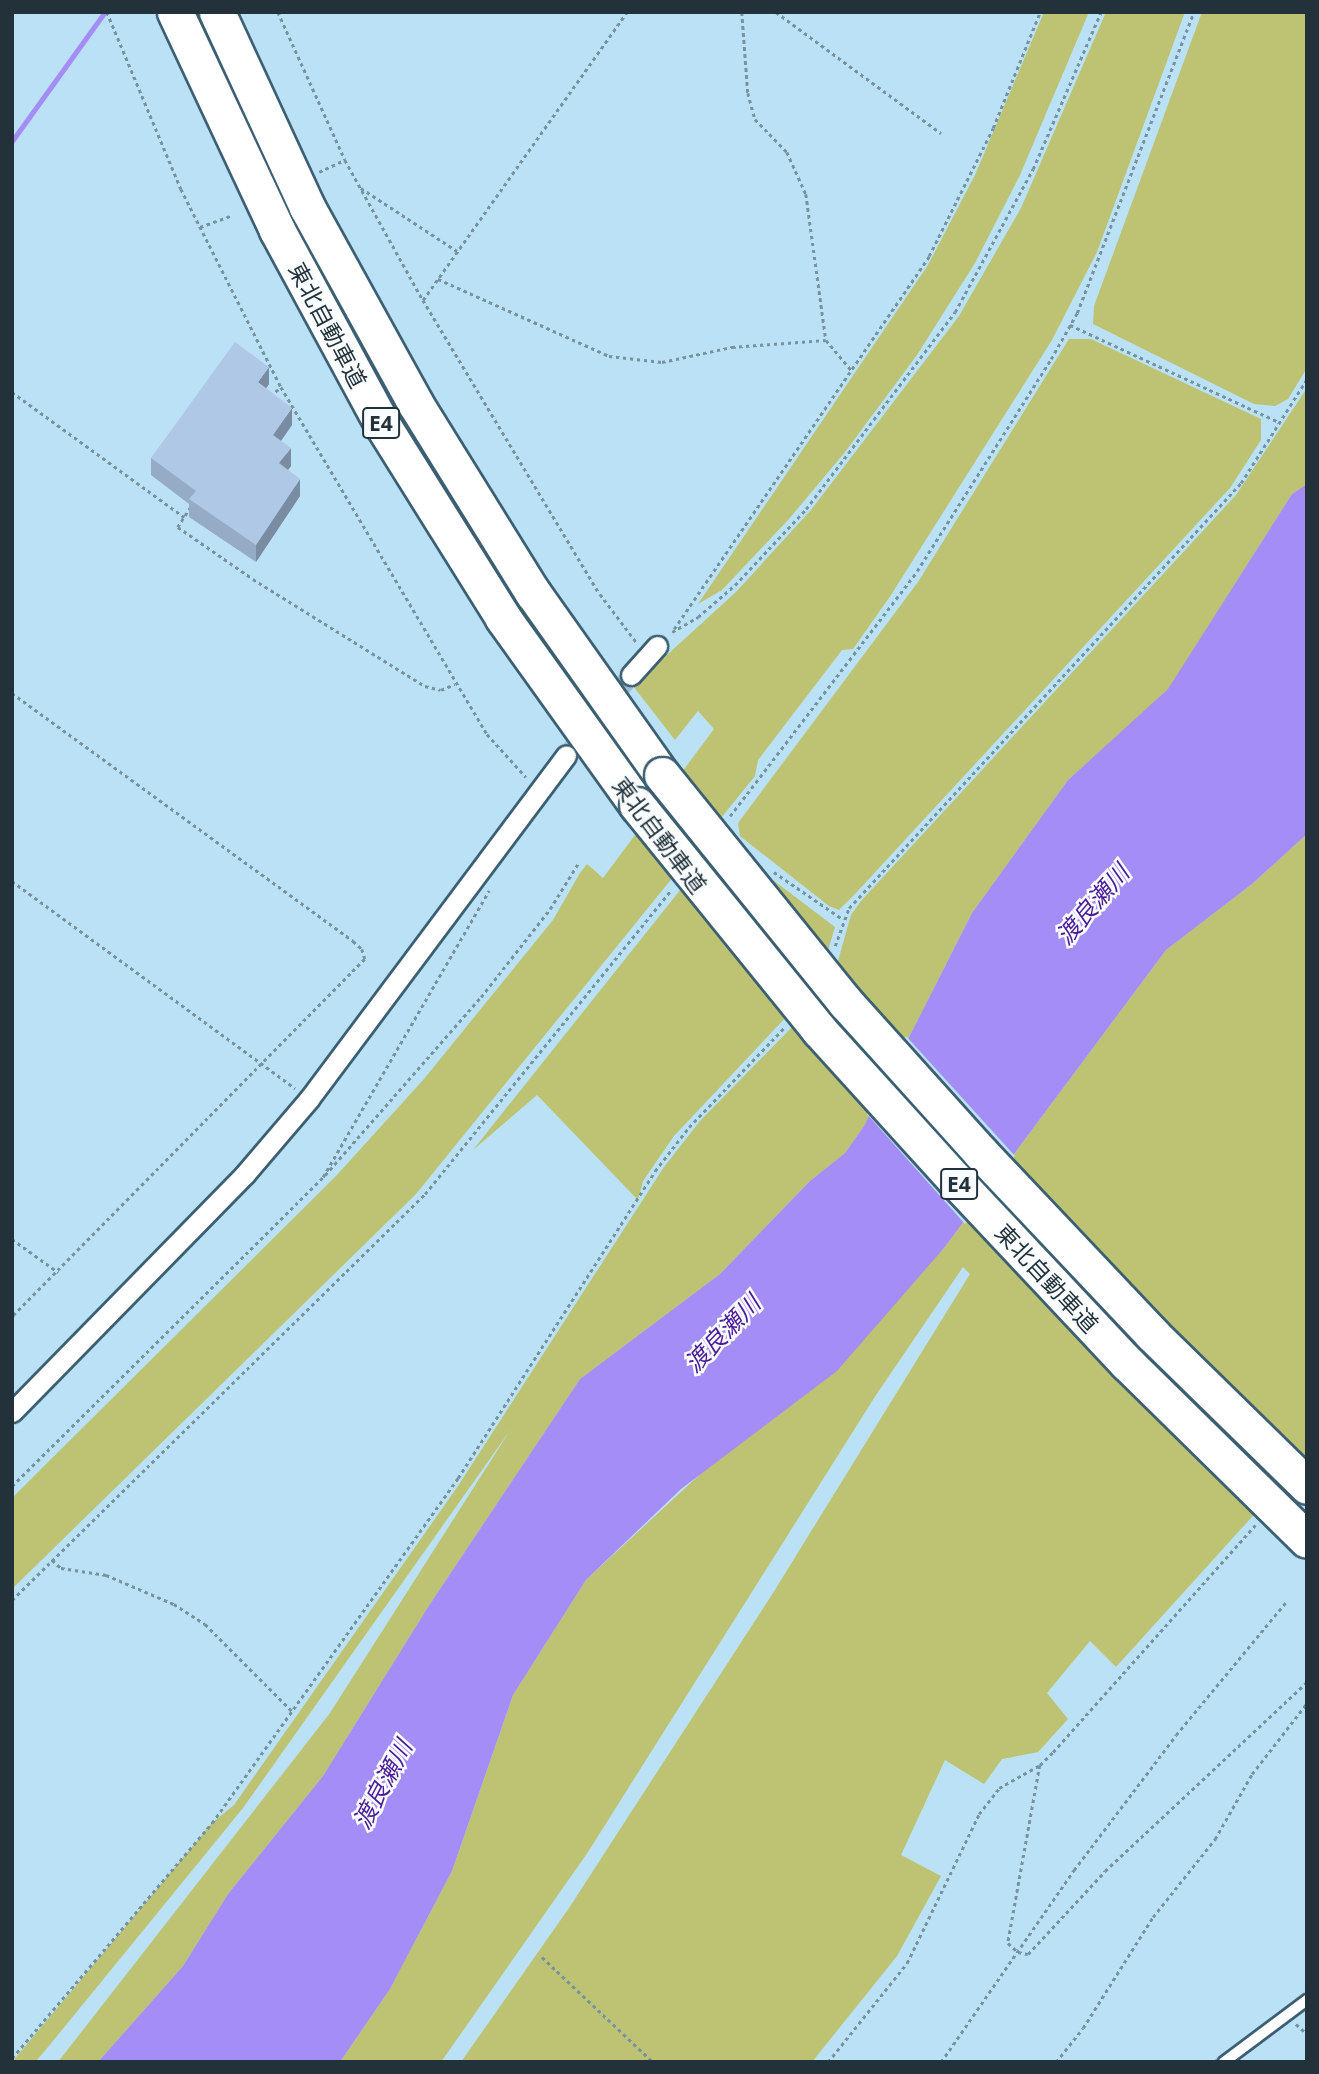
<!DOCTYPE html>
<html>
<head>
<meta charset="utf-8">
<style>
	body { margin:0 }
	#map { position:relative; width:1319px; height:2074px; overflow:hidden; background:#bae1f6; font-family:"Noto Sans","Noto Sans JP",sans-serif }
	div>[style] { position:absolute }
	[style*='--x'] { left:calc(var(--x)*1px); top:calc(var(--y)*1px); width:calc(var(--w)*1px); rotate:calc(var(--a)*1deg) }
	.green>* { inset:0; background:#bdc373 }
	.water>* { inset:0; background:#a58df8 }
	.pier>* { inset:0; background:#bae1f6 }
	.stream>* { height:5px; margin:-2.5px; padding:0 2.5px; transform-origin:2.5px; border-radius:2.5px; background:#a58df8 }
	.minor-tunnel>* { height:19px; margin-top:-9.5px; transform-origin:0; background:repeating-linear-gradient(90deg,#9cbed0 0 19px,transparent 0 29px) }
	.path>* { height:2.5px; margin-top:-1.25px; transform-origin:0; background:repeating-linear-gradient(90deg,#7793a2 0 3.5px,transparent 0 7px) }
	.roads { filter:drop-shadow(2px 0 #3c5f72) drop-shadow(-2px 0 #3c5f72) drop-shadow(0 2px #3c5f72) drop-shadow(0 -2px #3c5f72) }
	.service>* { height:10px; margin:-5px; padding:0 5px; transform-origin:5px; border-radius:5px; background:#fff }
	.minor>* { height:19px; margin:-9.5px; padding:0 9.5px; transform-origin:9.5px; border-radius:9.5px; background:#fff }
	.motorway>* { height:35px; margin:-17.5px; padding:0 17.5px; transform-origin:17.5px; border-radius:17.5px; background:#fff }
	.bridges { filter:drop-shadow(2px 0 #3c5f72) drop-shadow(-2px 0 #3c5f72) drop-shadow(0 2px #3c5f72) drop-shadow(0 -2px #3c5f72) }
	.motorway-bridge>* { height:35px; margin:-17.5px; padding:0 17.5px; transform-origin:17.5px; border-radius:17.5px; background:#fff }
	.wall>* { inset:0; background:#96acc6 }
	.shaded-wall>* { inset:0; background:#7a8ca1 }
	.building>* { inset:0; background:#afc8e6 }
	span { translate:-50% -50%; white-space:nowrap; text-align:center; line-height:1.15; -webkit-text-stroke:5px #f8fcfe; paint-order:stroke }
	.shield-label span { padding:2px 5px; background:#f8fcfe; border:2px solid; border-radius:5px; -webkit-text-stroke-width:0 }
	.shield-label { font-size:21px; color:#23323a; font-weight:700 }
	.street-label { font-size:23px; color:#23323a }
	.water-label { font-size:24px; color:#4a1c98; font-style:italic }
	.frame { position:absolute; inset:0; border:14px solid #23323a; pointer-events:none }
</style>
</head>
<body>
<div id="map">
	<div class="green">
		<div style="clip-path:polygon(1044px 12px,1089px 12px,1020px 175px,975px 263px,917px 355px,845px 452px,789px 519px,722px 590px,698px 604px,928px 265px,975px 175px)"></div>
		<div style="clip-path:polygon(1106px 12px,1185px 12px,1097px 252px,1052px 340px,891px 595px,853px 649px,842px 650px,758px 760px,755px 776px,416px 1194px,12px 1589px,12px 1498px,336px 1176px,424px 1079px,553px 920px,580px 873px,587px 864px,603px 878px,714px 729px,698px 711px,675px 740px,633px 686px,736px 592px,811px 510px,959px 316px,1021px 208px)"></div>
		<div style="clip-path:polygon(1202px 12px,1307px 12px,1307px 368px,1288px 399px,1275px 406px,1254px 404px,1093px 324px,1094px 306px)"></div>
		<div style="clip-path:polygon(1069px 339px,1091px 339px,1261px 419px,1261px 440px,1230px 488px,855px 894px,839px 910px,829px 906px,740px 836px,738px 823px,918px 582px)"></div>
		<div style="clip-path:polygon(1307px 388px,1307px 484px,1292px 494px,1168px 690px,1068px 780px,972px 913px,864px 1126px,845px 1153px,810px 1181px,720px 1274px,580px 1379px,428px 1607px,323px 1776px,228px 1894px,183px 1966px,98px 2062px,58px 2062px,330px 1713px,511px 1429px,243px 1808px,44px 2052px,35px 2062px,12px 2062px,212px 1823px,234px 1805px,458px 1486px,664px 1167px,700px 1121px,792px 1027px,838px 961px,851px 915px,861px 901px,1236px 495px)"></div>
		<div style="clip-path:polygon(1307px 834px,1307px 1456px,1116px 1667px,1090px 1641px,1047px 1693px,1068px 1719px,1038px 1752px,1002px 1759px,984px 1784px,945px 1760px,901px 1855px,941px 1876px,897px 1956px,812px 2062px,461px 2062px,569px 1908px,773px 1593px,970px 1274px,963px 1267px,876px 1395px,588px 1852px,441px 2062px,340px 2062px,390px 1989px,452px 1871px,513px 1695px,586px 1580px,944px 1248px,1166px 950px,1252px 884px)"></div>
		<div style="clip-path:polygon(720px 840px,835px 927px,826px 957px,788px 1015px,674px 1136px,643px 1181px,638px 1200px,537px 1095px,473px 1150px)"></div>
	</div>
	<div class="water">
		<div style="clip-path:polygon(1307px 484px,1307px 834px,1252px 884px,1166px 950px,944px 1248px,837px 1371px,681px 1489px,586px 1580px,513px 1695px,452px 1871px,390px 1989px,340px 2062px,98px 2062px,183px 1966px,228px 1894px,323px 1776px,428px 1607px,580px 1379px,720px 1274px,810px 1181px,845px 1153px,864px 1126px,972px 913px,1068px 780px,1168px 689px,1292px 494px)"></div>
	</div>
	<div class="pier">
		<div style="clip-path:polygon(906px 1036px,1015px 1156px,965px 1224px,867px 1114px)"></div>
	</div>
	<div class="stream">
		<div style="--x:12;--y:141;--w:158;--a:-54.3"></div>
		<div style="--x:1215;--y:2062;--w:114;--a:-36.5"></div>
	</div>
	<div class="minor-tunnel">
		<div style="--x:566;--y:756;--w:104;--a:-51.3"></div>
	</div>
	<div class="path">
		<div style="--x:107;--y:12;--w:192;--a:67.3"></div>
		<div style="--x:181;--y:189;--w:222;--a:63.2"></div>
		<div style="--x:281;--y:387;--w:404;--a:59.3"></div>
		<div style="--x:487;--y:734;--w:58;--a:47.8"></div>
		<div style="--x:278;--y:12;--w:162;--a:65.6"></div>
		<div style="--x:345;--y:160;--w:160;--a:60.9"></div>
		<div style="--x:423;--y:300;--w:343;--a:59"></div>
		<div style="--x:600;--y:594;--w:61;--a:52.9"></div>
		<div style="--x:742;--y:12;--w:81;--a:85.8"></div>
		<div style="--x:748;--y:93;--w:27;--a:75"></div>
		<div style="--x:755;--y:119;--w:46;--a:45.9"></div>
		<div style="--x:787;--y:152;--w:46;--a:65.7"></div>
		<div style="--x:806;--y:194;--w:147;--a:82.2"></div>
		<div style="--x:826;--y:340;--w:40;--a:50"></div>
		<div style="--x:776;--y:12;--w:205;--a:36.3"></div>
		<div style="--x:319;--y:172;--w:29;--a:-25"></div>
		<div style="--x:361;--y:188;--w:115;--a:33.3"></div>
		<div style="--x:200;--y:227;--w:33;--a:-20"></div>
		<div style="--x:438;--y:279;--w:188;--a:24.2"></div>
		<div style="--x:609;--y:356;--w:53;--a:6.5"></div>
		<div style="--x:662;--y:362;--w:72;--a:-12.1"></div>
		<div style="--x:732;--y:347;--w:94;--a:-4.3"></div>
		<div style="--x:423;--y:300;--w:353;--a:-54.7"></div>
		<div style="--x:1070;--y:325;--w:230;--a:24.9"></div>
		<div style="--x:12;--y:392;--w:213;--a:36"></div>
		<div style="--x:270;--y:396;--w:14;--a:-39"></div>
		<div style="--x:191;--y:507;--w:24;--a:123"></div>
		<div style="--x:178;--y:527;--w:91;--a:34.7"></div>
		<div style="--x:253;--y:579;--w:203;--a:31.9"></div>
		<div style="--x:425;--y:686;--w:16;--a:14"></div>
		<div style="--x:441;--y:690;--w:15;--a:-23"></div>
		<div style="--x:674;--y:629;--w:452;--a:-55.6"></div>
		<div style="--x:929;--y:256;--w:143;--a:-63.4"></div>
		<div style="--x:993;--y:128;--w:125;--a:-67.9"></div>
		<div style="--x:672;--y:632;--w:30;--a:-30"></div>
		<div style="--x:698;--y:617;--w:49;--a:-40.9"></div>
		<div style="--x:735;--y:585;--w:104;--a:-46.9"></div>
		<div style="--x:806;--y:509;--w:247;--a:-52.9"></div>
		<div style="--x:955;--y:312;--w:163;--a:-61.4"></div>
		<div style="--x:1033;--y:169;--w:171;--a:-66.6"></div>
		<div style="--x:12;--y:693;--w:422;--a:36"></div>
		<div style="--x:353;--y:941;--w:12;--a:42"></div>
		<div style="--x:362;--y:949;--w:10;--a:73"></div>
		<div style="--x:365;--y:959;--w:503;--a:134.6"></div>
		<div style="--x:730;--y:816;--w:308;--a:-52.6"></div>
		<div style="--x:917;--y:571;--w:251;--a:-57.7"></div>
		<div style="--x:1051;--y:359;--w:53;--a:-60.5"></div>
		<div style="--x:1077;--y:313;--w:323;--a:-68.8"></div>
		<div style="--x:774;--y:872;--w:81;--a:34.5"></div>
		<div style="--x:12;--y:881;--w:351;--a:36.2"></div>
		<div style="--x:835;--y:946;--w:40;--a:-69.8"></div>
		<div style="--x:849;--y:908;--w:578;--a:-47.31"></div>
		<div style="--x:1241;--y:483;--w:123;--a:-57.6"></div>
		<div style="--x:325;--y:1175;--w:237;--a:-48.8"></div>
		<div style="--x:481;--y:997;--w:112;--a:-51.9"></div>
		<div style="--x:550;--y:909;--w:55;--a:-58.3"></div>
		<div style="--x:12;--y:1239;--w:57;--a:35.7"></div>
		<div style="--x:12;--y:1486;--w:438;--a:-44.8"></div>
		<div style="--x:323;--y:1177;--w:331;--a:-59.9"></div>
		<div style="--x:52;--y:1560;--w:12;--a:42"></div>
		<div style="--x:61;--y:1568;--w:46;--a:8.8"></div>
		<div style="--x:106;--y:1575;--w:74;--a:23.1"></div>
		<div style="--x:174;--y:1604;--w:37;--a:33"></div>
		<div style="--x:205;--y:1624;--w:124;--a:45"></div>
		<div style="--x:12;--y:1600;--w:579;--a:-44.51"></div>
		<div style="--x:425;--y:1194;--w:391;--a:-51"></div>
		<div style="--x:1040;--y:1765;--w:181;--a:100.2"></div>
		<div style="--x:1008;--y:1943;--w:13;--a:42"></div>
		<div style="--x:1018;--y:1952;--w:10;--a:11"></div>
		<div style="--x:1028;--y:1954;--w:113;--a:-47.1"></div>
		<div style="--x:1105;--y:1871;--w:277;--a:-43.1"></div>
		<div style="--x:542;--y:1957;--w:153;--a:43.4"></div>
		<div style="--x:1296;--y:2024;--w:15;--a:42"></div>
		<div style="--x:12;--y:2058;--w:309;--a:-49.6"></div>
		<div style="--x:212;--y:1823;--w:424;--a:-54.5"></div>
		<div style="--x:458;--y:1478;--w:365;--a:-57.3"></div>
		<div style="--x:655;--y:1171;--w:56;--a:-52.3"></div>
		<div style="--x:689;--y:1127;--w:137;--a:-46.2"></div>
		<div style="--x:828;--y:2062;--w:127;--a:-51.4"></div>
		<div style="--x:907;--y:1963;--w:165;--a:-64.2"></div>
		<div style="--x:979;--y:1814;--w:33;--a:-52"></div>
		<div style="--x:999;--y:1788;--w:47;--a:-29.3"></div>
		<div style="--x:1040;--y:1765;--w:18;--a:-45"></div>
		<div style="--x:1053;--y:1752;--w:304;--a:-48.3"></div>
		<div style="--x:941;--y:2062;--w:234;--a:-55.3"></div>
		<div style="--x:1074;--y:1870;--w:169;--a:-52.9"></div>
		<div style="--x:1176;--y:1735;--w:174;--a:-50.4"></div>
		<div style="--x:1056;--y:2062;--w:43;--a:-51.5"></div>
		<div style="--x:1083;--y:2028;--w:131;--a:-57.8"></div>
		<div style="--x:1153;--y:1917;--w:100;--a:-51.5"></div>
		<div style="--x:1215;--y:1839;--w:75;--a:-60.4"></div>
		<div style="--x:1252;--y:1774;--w:90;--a:-52.2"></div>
	</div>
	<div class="roads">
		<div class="service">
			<div style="--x:1224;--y:2062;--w:104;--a:-36.8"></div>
		</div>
		<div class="minor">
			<div style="--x:631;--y:675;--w:39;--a:-48"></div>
			<div style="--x:12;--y:1412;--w:333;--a:-45.6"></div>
			<div style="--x:245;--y:1174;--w:99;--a:-49.5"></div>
			<div style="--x:309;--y:1099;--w:429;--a:-53.2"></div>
		</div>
		<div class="motorway">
			<div style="--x:175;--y:12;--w:241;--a:64.9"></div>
			<div style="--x:277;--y:230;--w:221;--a:61.6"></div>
			<div style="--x:382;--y:424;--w:229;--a:58"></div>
			<div style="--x:503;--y:618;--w:230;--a:54.4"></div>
			<div style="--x:217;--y:12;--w:215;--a:65.2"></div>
			<div style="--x:307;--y:207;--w:224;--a:61.1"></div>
			<div style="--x:415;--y:403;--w:224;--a:58.2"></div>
			<div style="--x:533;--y:593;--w:223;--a:54.7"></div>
		</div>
	</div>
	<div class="bridges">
		<div class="motorway-bridge">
			<div style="--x:662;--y:775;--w:293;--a:51.1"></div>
			<div style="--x:846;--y:1003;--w:202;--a:48"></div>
			<div style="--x:981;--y:1153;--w:249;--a:46.6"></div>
			<div style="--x:1152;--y:1334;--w:217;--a:44.4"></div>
			<div style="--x:637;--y:805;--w:289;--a:51"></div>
			<div style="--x:819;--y:1030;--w:202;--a:47.8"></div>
			<div style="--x:955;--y:1180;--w:251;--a:46.8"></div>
			<div style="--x:1127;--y:1363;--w:252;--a:44.5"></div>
		</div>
	</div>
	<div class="wall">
		<div style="clip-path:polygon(269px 384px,266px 388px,292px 425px,281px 441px,291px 466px,288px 470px,300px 496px,256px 562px,189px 517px,189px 504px,151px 475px,151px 458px)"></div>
	</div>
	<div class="shaded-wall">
		<div style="clip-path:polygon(269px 367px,269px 384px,258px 400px,258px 382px)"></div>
		<div style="clip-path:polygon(292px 408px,292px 425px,273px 452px,273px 435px)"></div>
		<div style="clip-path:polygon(291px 448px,291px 466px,279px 481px,279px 463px)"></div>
		<div style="clip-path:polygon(300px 479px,300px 496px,256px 562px,256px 545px)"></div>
	</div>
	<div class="building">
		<div style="clip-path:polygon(235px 342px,269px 367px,258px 382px,292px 408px,273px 435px,291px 448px,279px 463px,300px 479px,256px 545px,189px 499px,196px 491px,151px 458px)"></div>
	</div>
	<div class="shield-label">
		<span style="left:381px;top:423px">E4</span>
		<span style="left:959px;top:1184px">E4</span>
	</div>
	<div class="street-label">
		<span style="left:328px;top:325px;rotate:62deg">東北自動車道</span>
		<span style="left:660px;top:835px;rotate:53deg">東北自動車道</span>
		<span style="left:1047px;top:1278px;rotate:47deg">東北自動車道</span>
	</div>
	<div class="water-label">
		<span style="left:1092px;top:904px;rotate:-49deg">渡良瀬川</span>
		<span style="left:722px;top:1333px;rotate:-46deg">渡良瀬川</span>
		<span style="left:382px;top:1784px;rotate:-62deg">渡良瀬川</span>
	</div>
	<div class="frame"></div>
</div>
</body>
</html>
